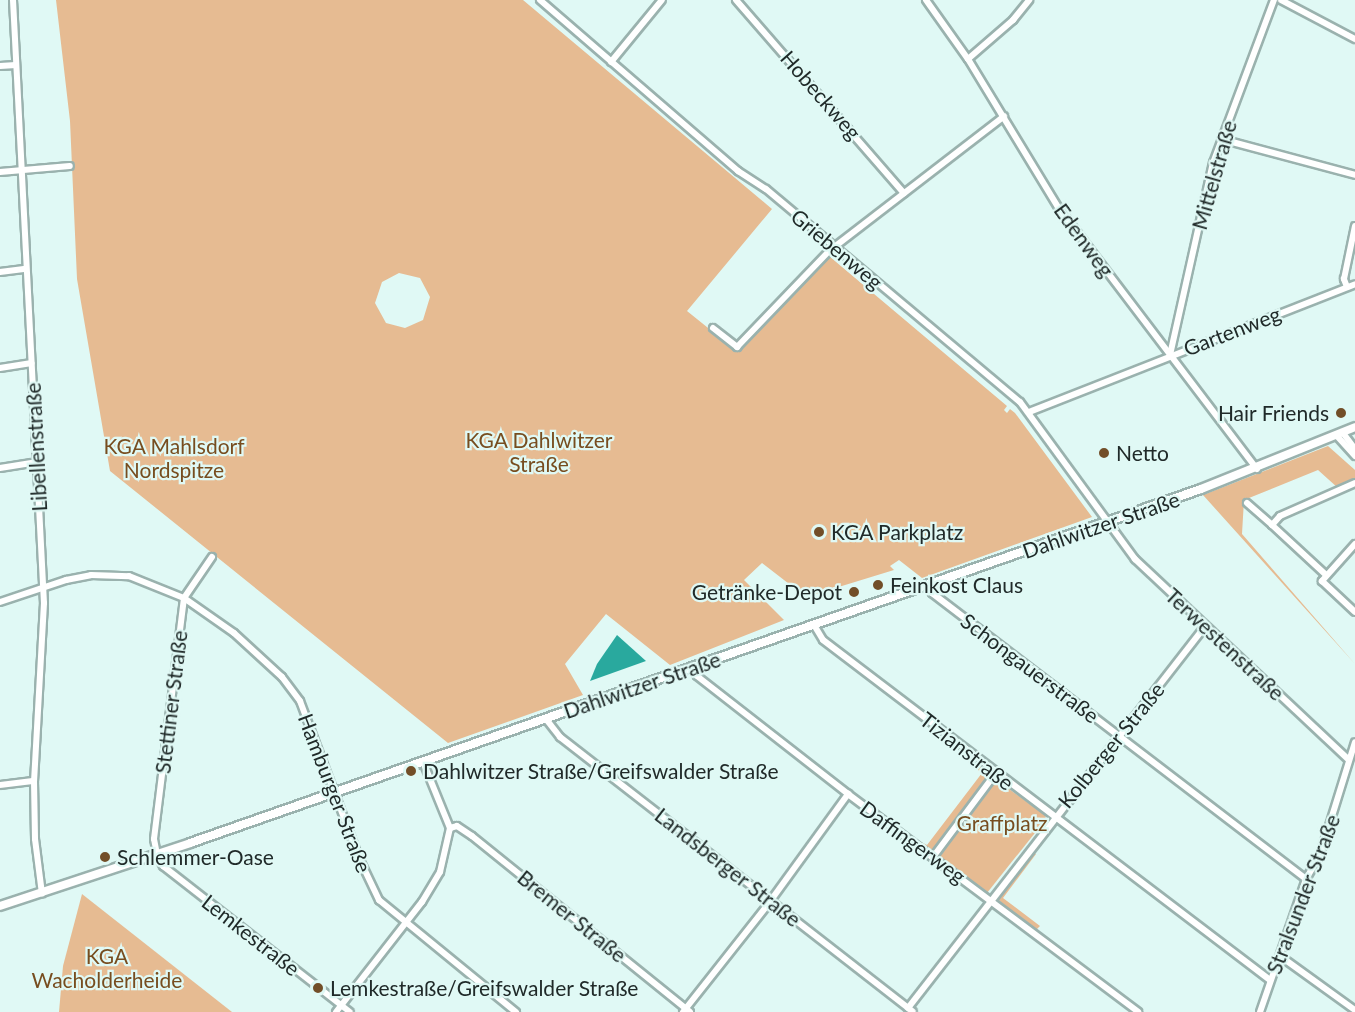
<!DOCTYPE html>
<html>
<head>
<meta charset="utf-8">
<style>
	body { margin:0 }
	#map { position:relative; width:1355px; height:1012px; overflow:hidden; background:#e0f9f5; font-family:Lato,sans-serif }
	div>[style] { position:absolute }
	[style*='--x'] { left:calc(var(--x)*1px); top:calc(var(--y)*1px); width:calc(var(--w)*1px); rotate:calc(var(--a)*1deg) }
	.green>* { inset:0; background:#e6bb92 }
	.water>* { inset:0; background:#29a99e }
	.roads { filter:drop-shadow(2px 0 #9ab2ae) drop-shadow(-2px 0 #9ab2ae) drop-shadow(0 2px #9ab2ae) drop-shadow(0 -2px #9ab2ae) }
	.street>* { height:6px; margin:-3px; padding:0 3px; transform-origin:3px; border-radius:3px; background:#fff }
	.secondary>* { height:8px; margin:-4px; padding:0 4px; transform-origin:4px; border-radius:4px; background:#fff }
	.dots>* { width:16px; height:16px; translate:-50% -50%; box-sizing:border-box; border:3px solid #e0f9f5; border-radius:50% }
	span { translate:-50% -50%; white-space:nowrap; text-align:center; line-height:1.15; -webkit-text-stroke:4.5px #e0f9f5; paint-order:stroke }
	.street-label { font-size:21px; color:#202a29 }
	.poi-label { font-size:21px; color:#202a29 }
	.right { translate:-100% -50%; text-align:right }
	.left { translate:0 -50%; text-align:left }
	.park-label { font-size:21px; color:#774d1f }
</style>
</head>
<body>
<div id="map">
	<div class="green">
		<div style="clip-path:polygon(evenodd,56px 0,523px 0,772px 209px,687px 311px,738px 352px,829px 256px,1007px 406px,1004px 410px,1007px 413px,1010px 409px,1015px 413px,1092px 517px,922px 578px,899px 560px,890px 566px,894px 570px,806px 597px,762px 563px,744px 580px,784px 620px,670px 665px,606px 614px,565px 664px,583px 695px,448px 743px,110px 471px,77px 279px,70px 121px,56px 0,399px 273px,420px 278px,430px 297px,423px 320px,405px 328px,386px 323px,375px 303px,382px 282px,399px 273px)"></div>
		<div style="clip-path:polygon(1328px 446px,1355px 470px,1355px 481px,1338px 488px,1318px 470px,1244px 500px,1242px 534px,1355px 664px,1203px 495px)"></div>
		<div style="clip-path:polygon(966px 753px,991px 776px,932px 853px,909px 836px,927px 845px,982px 773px,962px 757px)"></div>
		<div style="clip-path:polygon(995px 779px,1045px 815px,1046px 819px,987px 893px,938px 857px)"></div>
		<div style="clip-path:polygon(1031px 851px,1036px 854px,1003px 898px,1040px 926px,1036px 930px,996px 898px)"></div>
		<div style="clip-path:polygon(82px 894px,232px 1012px,59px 1012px,63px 966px)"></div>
	</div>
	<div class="water">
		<div style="clip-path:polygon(617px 635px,646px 661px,590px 681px,597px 664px)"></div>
	</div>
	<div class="roads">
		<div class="street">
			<div style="--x:13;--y:0;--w:604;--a:87.06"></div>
			<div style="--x:44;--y:603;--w:178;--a:93.2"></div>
			<div style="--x:34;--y:781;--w:58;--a:89"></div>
			<div style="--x:35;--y:839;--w:55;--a:82.7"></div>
			<div style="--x:540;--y:0;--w:262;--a:40.8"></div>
			<div style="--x:738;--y:171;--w:33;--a:33"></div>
			<div style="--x:766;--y:189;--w:331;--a:40"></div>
			<div style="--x:1020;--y:402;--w:195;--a:53.8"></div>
			<div style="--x:1135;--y:559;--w:292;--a:43.2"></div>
			<div style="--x:736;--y:0;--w:256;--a:49"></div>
			<div style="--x:926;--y:0;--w:72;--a:54.6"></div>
			<div style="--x:968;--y:59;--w:173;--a:58.7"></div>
			<div style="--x:1058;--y:207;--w:329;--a:52.8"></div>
			<div style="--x:1281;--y:0;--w:84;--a:27.8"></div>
			<div style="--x:968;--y:59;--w:60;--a:-40.9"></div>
			<div style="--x:1013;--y:20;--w:26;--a:-51"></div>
			<div style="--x:611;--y:62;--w:80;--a:-50.6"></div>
			<div style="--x:0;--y:66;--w:16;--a:-4"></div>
			<div style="--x:1221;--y:139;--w:139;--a:15"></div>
			<div style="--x:0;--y:172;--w:70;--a:-4.9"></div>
			<div style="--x:0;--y:272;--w:26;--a:-7"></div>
			<div style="--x:1347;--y:287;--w:9;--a:-111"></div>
			<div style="--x:1344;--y:279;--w:54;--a:-78.3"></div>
			<div style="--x:713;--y:328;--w:31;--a:38"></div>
			<div style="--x:737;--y:347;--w:133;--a:-46.2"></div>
			<div style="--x:829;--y:251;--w:221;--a:-37.6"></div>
			<div style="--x:1170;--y:355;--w:197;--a:-77.4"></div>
			<div style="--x:1213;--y:163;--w:174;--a:-69.5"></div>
			<div style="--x:0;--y:368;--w:32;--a:-9"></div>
			<div style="--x:1029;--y:412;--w:350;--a:-21.4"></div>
			<div style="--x:1343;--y:433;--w:20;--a:53"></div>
			<div style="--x:1337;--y:436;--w:27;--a:48"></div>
			<div style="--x:0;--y:468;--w:38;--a:-9"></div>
			<div style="--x:1247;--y:503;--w:33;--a:41"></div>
			<div style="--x:1355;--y:544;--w:50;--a:131.7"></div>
			<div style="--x:1322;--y:581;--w:45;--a:43.2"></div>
			<div style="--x:212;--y:557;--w:50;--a:124.3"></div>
			<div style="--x:184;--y:598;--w:243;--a:97.1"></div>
			<div style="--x:154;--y:839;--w:16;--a:79"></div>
			<div style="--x:157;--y:855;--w:13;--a:61"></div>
			<div style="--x:163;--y:866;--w:237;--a:38"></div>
			<div style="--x:1325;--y:574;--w:72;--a:-137.2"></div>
			<div style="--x:1272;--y:525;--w:12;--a:-48"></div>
			<div style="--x:1280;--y:516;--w:82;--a:-23.7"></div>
			<div style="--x:928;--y:585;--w:9;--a:63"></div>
			<div style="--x:932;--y:593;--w:471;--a:37.4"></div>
			<div style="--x:0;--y:602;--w:70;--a:-18.4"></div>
			<div style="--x:66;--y:580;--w:25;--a:-11"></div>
			<div style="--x:91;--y:575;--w:38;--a:2"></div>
			<div style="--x:129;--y:576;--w:59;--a:21.8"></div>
			<div style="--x:184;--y:598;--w:61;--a:35"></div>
			<div style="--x:234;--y:633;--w:65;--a:42.5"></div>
			<div style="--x:282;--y:677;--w:30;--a:53"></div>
			<div style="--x:300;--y:701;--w:168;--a:69.4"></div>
			<div style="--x:359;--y:858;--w:47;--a:64.5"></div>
			<div style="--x:379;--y:900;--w:177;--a:39.3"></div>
			<div style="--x:814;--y:625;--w:17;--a:59"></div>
			<div style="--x:823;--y:640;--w:562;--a:37.26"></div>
			<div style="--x:694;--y:667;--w:9;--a:72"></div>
			<div style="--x:697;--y:676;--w:192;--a:38"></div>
			<div style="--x:848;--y:794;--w:363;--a:36.9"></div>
			<div style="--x:546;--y:719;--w:23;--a:52"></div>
			<div style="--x:560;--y:737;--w:447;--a:37.9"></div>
			<div style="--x:0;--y:785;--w:34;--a:-7"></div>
			<div style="--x:450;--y:828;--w:7;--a:-16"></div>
			<div style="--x:457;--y:826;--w:18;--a:34"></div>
			<div style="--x:472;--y:836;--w:280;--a:38.9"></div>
			<div style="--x:933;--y:857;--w:104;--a:-53.2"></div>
			<div style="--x:1280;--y:956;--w:92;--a:35.8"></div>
			<div style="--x:908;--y:1008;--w:484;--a:-52.1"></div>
			<div style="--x:336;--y:1012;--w:140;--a:-52"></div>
			<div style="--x:422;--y:902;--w:35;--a:-59"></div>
			<div style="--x:440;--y:872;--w:45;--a:-77.2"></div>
			<div style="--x:450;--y:828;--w:71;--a:-112.2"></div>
			<div style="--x:683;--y:1012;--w:134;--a:-51.7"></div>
			<div style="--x:766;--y:907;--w:140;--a:-54"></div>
			<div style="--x:1260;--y:1012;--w:141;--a:-70.9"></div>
			<div style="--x:1306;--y:879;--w:28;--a:-60"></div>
			<div style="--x:1320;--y:855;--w:118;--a:-72.8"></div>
		</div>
		<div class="secondary">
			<div style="--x:0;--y:906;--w:200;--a:-18.3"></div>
			<div style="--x:190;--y:843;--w:1071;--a:-19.3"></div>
			<div style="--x:1201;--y:489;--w:166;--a:-21.9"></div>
		</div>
	</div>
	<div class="dots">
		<div style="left:1341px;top:413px;background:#724e28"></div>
		<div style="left:1104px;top:453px;background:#724e28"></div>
		<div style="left:819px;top:532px;background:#724e28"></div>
		<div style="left:878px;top:585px;background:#724e28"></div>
		<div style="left:854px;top:592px;background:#724e28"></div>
		<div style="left:411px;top:771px;background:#724e28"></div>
		<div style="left:105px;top:857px;background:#724e28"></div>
		<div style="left:318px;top:988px;background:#724e28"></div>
	</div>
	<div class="street-label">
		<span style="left:821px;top:95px;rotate:49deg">Hobeckweg</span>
		<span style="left:1214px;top:175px;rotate:-74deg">Mittelstraße</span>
		<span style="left:1084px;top:240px;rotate:54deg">Edenweg</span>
		<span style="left:837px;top:249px;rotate:40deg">Griebenweg</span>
		<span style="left:1232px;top:331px;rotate:-21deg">Gartenweg</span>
		<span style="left:36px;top:447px;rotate:-93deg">Libellenstraße</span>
		<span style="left:1101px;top:525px;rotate:-19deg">Dahlwitzer Straße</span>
		<span style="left:1225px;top:644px;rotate:43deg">Terwestenstraße</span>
		<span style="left:1030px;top:668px;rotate:37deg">Schongauerstraße</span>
		<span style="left:642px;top:685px;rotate:-19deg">Dahlwitzer Straße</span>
		<span style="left:171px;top:702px;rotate:-83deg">Stettiner Straße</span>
		<span style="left:1111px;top:745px;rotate:-51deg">Kolberger Straße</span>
		<span style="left:967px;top:751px;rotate:38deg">Tizianstraße</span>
		<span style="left:335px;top:793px;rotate:69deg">Hamburger Straße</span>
		<span style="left:913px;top:842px;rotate:36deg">Daffingerweg</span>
		<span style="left:728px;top:867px;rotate:38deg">Landsberger Straße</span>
		<span style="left:1303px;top:894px;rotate:-69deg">Stralsunder Straße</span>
		<span style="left:572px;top:916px;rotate:39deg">Bremer Straße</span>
		<span style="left:251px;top:935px;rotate:38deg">Lemkestraße</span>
	</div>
	<div class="poi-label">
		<span class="right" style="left:1329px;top:413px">Hair Friends</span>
		<span class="left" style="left:1116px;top:453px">Netto</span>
		<span class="left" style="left:831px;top:532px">KGA Parkplatz</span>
		<span class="left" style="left:890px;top:585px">Feinkost Claus</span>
		<span class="right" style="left:842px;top:592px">Getränke-Depot</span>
		<span class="left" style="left:423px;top:771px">Dahlwitzer Straße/Greifswalder Straße</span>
		<span class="left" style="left:117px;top:857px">Schlemmer-Oase</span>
		<span class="left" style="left:330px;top:988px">Lemkestraße/Greifswalder Straße</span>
	</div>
	<div class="park-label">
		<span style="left:539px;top:452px">KGA Dahlwitzer<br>Straße</span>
		<span style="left:174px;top:458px">KGA Mahlsdorf<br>Nordspitze</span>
		<span style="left:1002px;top:823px">Graffplatz</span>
		<span style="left:107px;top:968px">KGA<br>Wacholderheide</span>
	</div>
</div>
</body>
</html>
